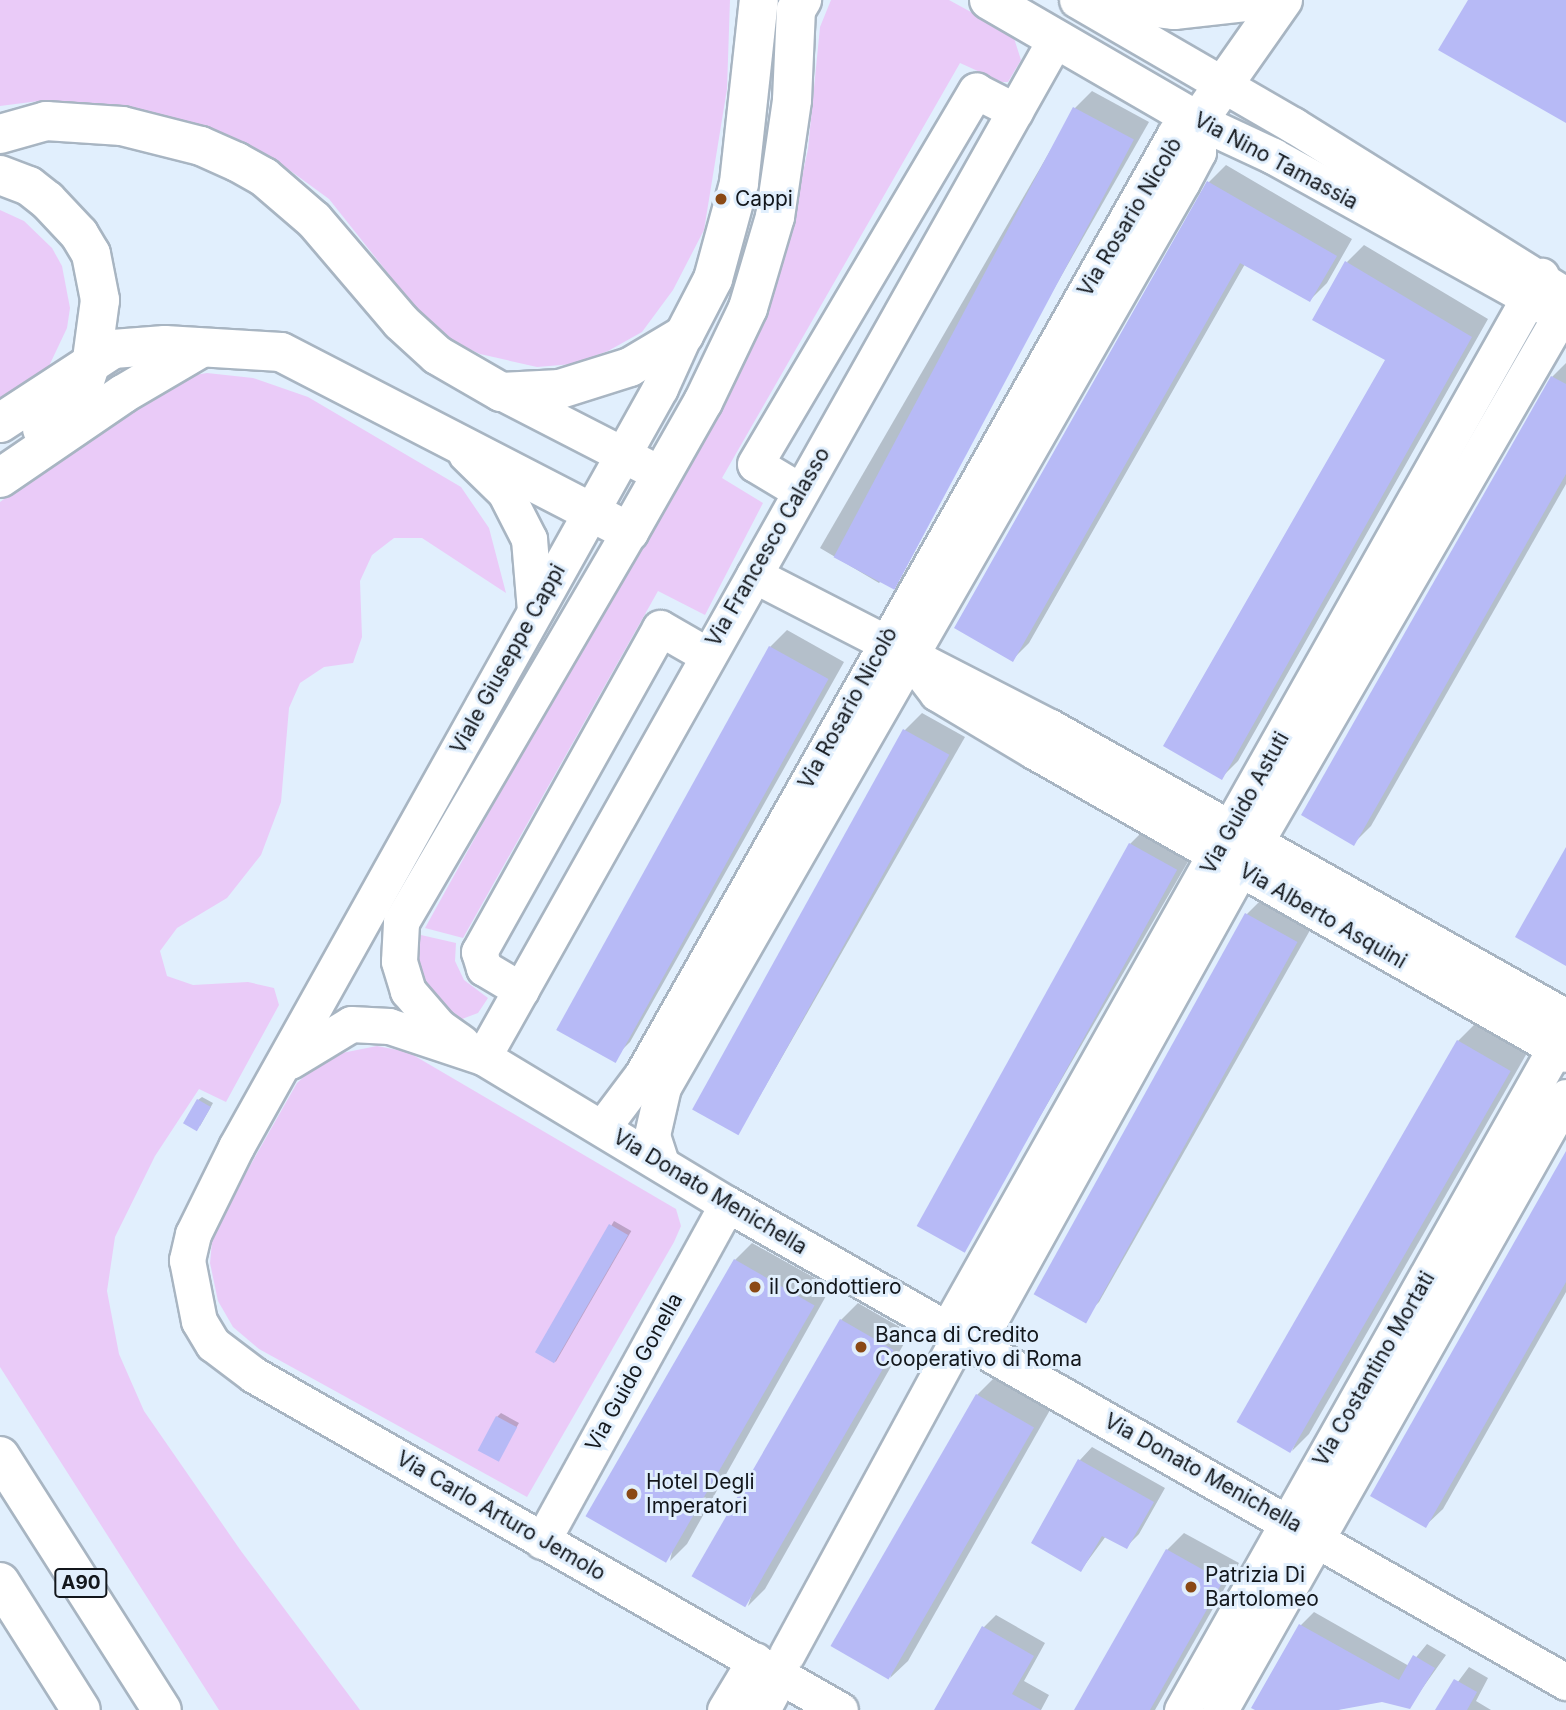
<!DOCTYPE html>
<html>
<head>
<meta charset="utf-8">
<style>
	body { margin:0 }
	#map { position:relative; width:1566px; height:1710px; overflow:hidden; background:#e1effd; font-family:Inter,sans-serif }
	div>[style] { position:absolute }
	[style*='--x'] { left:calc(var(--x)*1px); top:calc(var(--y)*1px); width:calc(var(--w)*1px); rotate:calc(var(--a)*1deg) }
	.green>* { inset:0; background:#eacbf8 }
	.shadow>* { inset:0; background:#0003; transform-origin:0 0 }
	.building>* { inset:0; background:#b7baf6; transform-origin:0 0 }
	.roads { filter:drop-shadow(2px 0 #a8b5c2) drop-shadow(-2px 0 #a8b5c2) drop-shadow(0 2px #a8b5c2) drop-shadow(0 -2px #a8b5c2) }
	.street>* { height:35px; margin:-17.5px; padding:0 17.5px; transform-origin:17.5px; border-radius:17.5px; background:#fff }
	.secondary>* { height:38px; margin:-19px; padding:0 19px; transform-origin:19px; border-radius:19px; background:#fff }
	.highway>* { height:38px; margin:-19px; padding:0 19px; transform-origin:19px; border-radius:19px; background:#fff }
	.dots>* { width:19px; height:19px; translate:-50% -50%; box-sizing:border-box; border:4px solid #e1effd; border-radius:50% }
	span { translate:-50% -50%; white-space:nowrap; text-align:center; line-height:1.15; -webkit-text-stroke:6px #e1effd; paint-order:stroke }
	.shield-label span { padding:2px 5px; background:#e1effd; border:2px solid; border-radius:5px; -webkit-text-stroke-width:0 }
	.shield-label { font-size:19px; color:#13171c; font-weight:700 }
	.street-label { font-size:21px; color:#13171c }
	.poi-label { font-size:21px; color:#13171c }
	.left { translate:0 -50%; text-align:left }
</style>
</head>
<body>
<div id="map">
	<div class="green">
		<div style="clip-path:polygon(0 0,730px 0,727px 89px,704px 230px,673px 290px,642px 332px,608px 351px,573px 364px,537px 367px,480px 354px,448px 339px,422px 316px,329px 199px,277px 161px,199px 124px,120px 106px,39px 101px,0 106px)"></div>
		<div style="clip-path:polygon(831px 0,949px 0,1013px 35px,1021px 60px,1008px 82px,1002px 82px,960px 63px,722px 478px,763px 503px,705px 615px,658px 591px,463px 938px,425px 928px,738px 363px,787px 246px,808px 149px,820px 27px)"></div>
		<div style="clip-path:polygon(0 210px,24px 221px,52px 248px,62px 266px,70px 308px,67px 328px,49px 366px,0 406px)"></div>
		<div style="clip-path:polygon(207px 373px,253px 378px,308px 397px,461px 487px,489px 528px,506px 593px,422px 538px,394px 538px,372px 555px,360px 581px,362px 637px,353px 663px,324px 667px,300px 683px,289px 708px,281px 802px,261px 855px,227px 898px,177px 928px,160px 951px,167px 976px,193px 985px,248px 982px,274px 988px,279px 1005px,226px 1102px,199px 1089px,155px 1156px,115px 1237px,107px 1291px,119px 1354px,144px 1411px,241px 1551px,360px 1710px,219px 1710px,0 1367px,0 502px,120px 413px,189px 376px)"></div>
		<div style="clip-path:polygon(421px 935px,456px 943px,455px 961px,464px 980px,488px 998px,478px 1013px,462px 1019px,450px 1014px,423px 984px,416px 960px)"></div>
		<div style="clip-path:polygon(377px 1046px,408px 1052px,676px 1209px,681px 1226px,674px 1242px,527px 1497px,259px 1349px,233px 1327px,218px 1301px,210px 1263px,213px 1231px,297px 1083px,316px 1066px,342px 1053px)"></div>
	</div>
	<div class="shadow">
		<div style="clip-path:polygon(1092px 91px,1149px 122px,896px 566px,879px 583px,820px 548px,1075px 108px)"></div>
		<div style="clip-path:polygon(1226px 165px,1352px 239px,1327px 283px,1310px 300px,1245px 264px,1029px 643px,1012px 660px,1209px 182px)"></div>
		<div style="clip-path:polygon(1364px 245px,1488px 319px,1238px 761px,1221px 778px,1388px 359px,1347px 262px)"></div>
		<div style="clip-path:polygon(1566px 363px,1566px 484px,1371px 826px,1354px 843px,1552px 377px)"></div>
		<div style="clip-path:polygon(787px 630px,844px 662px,630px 1042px,613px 1059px,770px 647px)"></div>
		<div style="clip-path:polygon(922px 713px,965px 737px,750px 1113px,733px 1130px,905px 730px)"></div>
		<div style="clip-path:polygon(1147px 827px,1193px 853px,974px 1230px,957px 1247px,1130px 844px)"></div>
		<div style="clip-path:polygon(1264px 897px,1313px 925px,1099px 1302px,1082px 1319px,1247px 914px)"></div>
		<div style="clip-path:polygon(1475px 1024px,1527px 1053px,1309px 1434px,1292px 1451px,1458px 1041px)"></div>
		<div style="clip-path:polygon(202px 1097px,213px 1103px,200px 1126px,198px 1100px)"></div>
		<div style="clip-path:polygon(1566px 1155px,1566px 1292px,1443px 1509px,1425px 1526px)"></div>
		<div style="left:614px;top:1221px;width:20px;height:151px;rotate:30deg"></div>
		<div style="clip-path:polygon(752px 1243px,831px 1287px,687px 1544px,670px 1561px,735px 1260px)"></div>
		<div style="clip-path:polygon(858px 1303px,910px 1333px,765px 1589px,748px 1606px,841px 1320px)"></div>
		<div style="clip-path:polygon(994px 1378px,1050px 1410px,908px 1661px,890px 1678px,977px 1395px)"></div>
		<div style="clip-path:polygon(501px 1413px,519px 1423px,497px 1460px,497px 1417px)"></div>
		<div style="clip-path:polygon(1092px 1447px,1165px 1488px,1139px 1534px,1126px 1547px,1106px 1536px,1081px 1570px,1080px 1460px)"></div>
		<div style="clip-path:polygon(1184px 1533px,1239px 1563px,1155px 1710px,1076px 1710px,1167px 1550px)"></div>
		<div style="clip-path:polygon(1314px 1612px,1409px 1666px,1427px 1644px,1446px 1655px,1409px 1707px,1382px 1700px,1336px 1710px,1254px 1708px,1301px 1625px)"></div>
		<div style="clip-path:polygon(996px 1615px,1045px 1643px,1024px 1681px,1049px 1695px,1041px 1710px,936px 1710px,983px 1628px)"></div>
		<div style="clip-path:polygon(1469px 1667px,1488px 1678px,1476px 1701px,1491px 1710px,1437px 1710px)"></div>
	</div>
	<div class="building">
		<div style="clip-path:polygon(1468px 0,1566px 0,1566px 123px,1438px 50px)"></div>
		<div style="left:1073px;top:107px;width:69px;height:510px;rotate:28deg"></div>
		<div style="clip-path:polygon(1207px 181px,1337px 256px,1310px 302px,1240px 263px,1013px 662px,954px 628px)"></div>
		<div style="clip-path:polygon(1345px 261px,1472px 337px,1222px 780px,1163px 746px,1385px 360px,1312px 320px)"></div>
		<div style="clip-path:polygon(1551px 376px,1566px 384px,1566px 474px,1354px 846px,1301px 815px)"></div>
		<div style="left:769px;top:646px;width:68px;height:439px;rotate:29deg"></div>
		<div style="left:903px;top:729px;width:53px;height:435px;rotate:29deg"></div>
		<div style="left:1129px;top:843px;width:55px;height:438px;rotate:29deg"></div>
		<div style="clip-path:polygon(1566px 847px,1566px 966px,1515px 937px)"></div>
		<div style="left:1245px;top:913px;width:60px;height:436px;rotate:29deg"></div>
		<div style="left:1457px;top:1040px;width:62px;height:441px;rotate:30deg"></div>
		<div style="left:197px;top:1099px;width:16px;height:28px;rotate:30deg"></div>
		<div style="clip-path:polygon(1566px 1151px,1566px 1282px,1426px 1528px,1370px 1496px)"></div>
		<div style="left:609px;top:1224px;width:22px;height:148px;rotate:30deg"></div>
		<div style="left:734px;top:1259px;width:93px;height:297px;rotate:30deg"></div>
		<div style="left:840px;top:1319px;width:62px;height:297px;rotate:30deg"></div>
		<div style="left:976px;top:1394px;width:67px;height:291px;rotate:30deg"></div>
		<div style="left:496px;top:1416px;width:24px;height:39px;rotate:28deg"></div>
		<div style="clip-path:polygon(1078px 1459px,1154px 1502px,1127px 1549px,1102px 1536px,1081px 1572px,1031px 1543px)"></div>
		<div style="clip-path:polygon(1166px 1549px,1223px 1581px,1150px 1710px,1074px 1710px)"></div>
		<div style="clip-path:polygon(1299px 1624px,1399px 1680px,1413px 1655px,1435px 1668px,1410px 1709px,1382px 1702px,1338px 1710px,1255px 1710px,1251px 1708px)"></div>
		<div style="clip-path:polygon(982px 1626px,1034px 1656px,1012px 1694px,1041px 1710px,934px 1710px)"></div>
		<div style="clip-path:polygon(1454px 1679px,1477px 1692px,1467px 1710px,1435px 1710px)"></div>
	</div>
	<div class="roads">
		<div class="street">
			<div style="--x:1077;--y:0;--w:250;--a:30.1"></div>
			<div style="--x:1293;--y:125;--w:314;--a:32"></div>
			<div style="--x:1198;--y:121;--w:83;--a:25"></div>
			<div style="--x:1273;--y:156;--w:313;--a:29"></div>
			<div style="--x:684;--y:335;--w:58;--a:114.4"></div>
			<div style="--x:660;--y:388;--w:869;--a:119.19"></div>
			<div style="--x:236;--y:1147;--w:97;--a:116.3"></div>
			<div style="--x:193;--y:1234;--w:27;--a:103"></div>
			<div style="--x:187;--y:1260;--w:62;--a:78.9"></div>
			<div style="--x:199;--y:1321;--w:27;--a:59"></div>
			<div style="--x:213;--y:1344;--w:51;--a:37.1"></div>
			<div style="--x:254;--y:1375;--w:675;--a:29.76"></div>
			<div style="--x:501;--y:392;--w:160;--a:27.2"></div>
			<div style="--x:466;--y:454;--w:54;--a:44.3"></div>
			<div style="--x:505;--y:492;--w:53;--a:62.9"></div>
			<div style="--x:529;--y:539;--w:71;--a:85.2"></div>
			<div style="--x:800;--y:491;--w:52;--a:-149"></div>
			<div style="--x:755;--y:464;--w:434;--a:-59.4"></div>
			<div style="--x:976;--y:91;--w:44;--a:27.1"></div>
			<div style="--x:754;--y:575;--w:333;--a:27.2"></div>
			<div style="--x:1050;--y:727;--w:592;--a:29.34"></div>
			<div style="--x:911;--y:659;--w:43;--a:52.6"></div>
			<div style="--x:937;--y:693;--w:113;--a:30.9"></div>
			<div style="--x:1034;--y:751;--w:612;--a:29.66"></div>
			<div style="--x:521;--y:990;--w:43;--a:-149.3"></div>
			<div style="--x:484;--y:968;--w:17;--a:-107"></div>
			<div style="--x:479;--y:952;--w:371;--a:-60.8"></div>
			<div style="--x:660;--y:628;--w:54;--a:29.9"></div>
			<div style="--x:462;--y:1043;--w:28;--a:-145"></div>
			<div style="--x:439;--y:1027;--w:48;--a:-130.7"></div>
			<div style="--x:408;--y:991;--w:31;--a:-107"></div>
			<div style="--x:399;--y:961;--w:39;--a:-87"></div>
			<div style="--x:401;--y:922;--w:452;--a:-59.7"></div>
			<div style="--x:483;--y:1057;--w:1169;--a:-60.65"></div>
			<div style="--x:290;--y:1061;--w:71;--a:-31.2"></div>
			<div style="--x:351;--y:1024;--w:38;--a:3"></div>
			<div style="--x:389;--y:1026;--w:99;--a:18.3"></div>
			<div style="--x:483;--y:1057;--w:285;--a:31.1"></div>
			<div style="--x:727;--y:1204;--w:966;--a:29.67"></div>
			<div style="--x:602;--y:1128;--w:66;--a:-53"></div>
			<div style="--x:642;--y:1075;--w:1081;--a:-60.47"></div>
			<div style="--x:1175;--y:134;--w:26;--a:-29"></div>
			<div style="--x:661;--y:1163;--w:29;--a:-108"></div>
			<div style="--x:652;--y:1135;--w:49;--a:-77.1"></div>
			<div style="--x:663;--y:1087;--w:1043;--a:-60.17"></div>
			<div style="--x:1182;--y:182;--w:34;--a:-62"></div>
			<div style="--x:1198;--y:152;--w:31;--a:-90"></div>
			<div style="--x:948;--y:1328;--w:1208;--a:-60.59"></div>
			<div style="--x:976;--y:1345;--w:544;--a:-60.99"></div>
			<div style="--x:1240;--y:869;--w:651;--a:-59.93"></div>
			<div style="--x:542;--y:1541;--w:384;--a:-61.2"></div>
			<div style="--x:787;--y:1654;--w:362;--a:-61.5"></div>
			<div style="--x:725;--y:1710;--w:58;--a:-59"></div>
			<div style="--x:762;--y:1710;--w:40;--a:-62"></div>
			<div style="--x:1182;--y:1710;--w:782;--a:-60.58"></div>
			<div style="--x:1220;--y:1710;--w:704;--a:-60.56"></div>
		</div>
		<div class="secondary">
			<div style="--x:989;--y:0;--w:241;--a:30.1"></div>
			<div style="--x:1198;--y:121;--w:148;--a:-54.9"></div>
			<div style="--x:1089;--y:0;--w:86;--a:6.7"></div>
			<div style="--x:1174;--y:10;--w:92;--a:-6.3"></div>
			<div style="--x:0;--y:134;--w:48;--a:-15.8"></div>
			<div style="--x:46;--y:121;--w:76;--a:3.8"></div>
			<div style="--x:122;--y:126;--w:81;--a:14.2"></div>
			<div style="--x:201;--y:146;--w:39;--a:24"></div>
			<div style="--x:237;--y:162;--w:31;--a:29"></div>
			<div style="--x:264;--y:177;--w:66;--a:40.7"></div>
			<div style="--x:314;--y:220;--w:134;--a:49.5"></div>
			<div style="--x:401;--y:322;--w:49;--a:42.5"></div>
			<div style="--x:437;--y:355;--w:74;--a:30"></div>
			<div style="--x:501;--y:392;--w:59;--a:-2.9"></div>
			<div style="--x:560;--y:389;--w:73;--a:-17.4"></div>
			<div style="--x:630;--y:367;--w:63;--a:-30.7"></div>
			<div style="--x:684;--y:335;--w:63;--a:-62.6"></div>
			<div style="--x:713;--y:279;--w:99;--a:-74.8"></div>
			<div style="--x:739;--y:183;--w:184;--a:-83.8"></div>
			<div style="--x:0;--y:175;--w:31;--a:21"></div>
			<div style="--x:29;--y:186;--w:23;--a:38"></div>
			<div style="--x:47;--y:200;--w:47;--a:46.7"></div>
			<div style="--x:79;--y:234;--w:23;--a:59"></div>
			<div style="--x:91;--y:254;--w:47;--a:78.9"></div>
			<div style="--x:100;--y:300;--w:60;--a:97.7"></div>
			<div style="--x:0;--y:423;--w:135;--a:-33.2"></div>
			<div style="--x:113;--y:349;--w:52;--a:-4.4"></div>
			<div style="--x:165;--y:345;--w:116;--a:3.5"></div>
			<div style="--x:281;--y:352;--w:392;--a:27.3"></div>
			<div style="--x:629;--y:532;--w:150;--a:-60.4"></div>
			<div style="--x:703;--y:402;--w:104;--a:-64.4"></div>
			<div style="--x:748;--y:308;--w:95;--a:-73.5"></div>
			<div style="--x:775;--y:217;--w:118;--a:-81.7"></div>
			<div style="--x:792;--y:100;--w:90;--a:-87.5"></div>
			<div style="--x:796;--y:10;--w:12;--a:-59"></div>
		</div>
		<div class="highway">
			<div style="--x:42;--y:429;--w:62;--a:-47"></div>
			<div style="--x:84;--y:384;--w:26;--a:-72"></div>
			<div style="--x:0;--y:478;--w:149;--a:-34.3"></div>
			<div style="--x:123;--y:394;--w:91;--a:-30.5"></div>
			<div style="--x:0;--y:1456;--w:301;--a:57.5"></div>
			<div style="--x:0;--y:1582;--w:151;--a:57.7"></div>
		</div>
	</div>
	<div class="dots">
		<div style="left:721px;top:199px;background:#8a4915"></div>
		<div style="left:755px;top:1287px;background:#8a4915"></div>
		<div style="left:861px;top:1347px;background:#8a4915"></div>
		<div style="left:632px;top:1494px;background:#8a4915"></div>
		<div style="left:1191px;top:1587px;background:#8a4915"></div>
	</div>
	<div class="shield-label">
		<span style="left:81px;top:1583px">A90</span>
	</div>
	<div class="street-label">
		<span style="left:1276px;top:161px;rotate:28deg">Via Nino Tamassia</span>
		<span style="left:1130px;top:217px;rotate:-59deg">Via Rosario Nicolò</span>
		<span style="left:768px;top:547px;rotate:-60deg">Via Francesco Calasso</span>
		<span style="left:508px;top:659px;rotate:-61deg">Viale Giuseppe Cappi</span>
		<span style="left:848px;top:708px;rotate:-61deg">Via Rosario Nicolò</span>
		<span style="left:1245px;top:803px;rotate:-61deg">Via Guido Astuti</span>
		<span style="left:1323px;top:916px;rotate:30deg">Via Alberto Asquini</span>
		<span style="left:710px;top:1192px;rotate:31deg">Via Donato Menichella</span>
		<span style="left:1374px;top:1369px;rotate:-60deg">Via Costantino Mortati</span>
		<span style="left:634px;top:1372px;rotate:-61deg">Via Guido Gonella</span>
		<span style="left:1203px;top:1473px;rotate:29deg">Via Donato Menichella</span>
		<span style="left:501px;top:1516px;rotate:30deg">Via Carlo Arturo Jemolo</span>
	</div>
	<div class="poi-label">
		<span class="left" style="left:735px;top:199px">Cappi</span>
		<span class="left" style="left:769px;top:1287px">il Condottiero</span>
		<span class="left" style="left:875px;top:1347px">Banca di Credito<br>Cooperativo di Roma</span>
		<span class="left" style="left:646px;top:1494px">Hotel Degli<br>Imperatori</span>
		<span class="left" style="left:1205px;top:1587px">Patrizia Di<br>Bartolomeo</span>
	</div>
</div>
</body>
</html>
